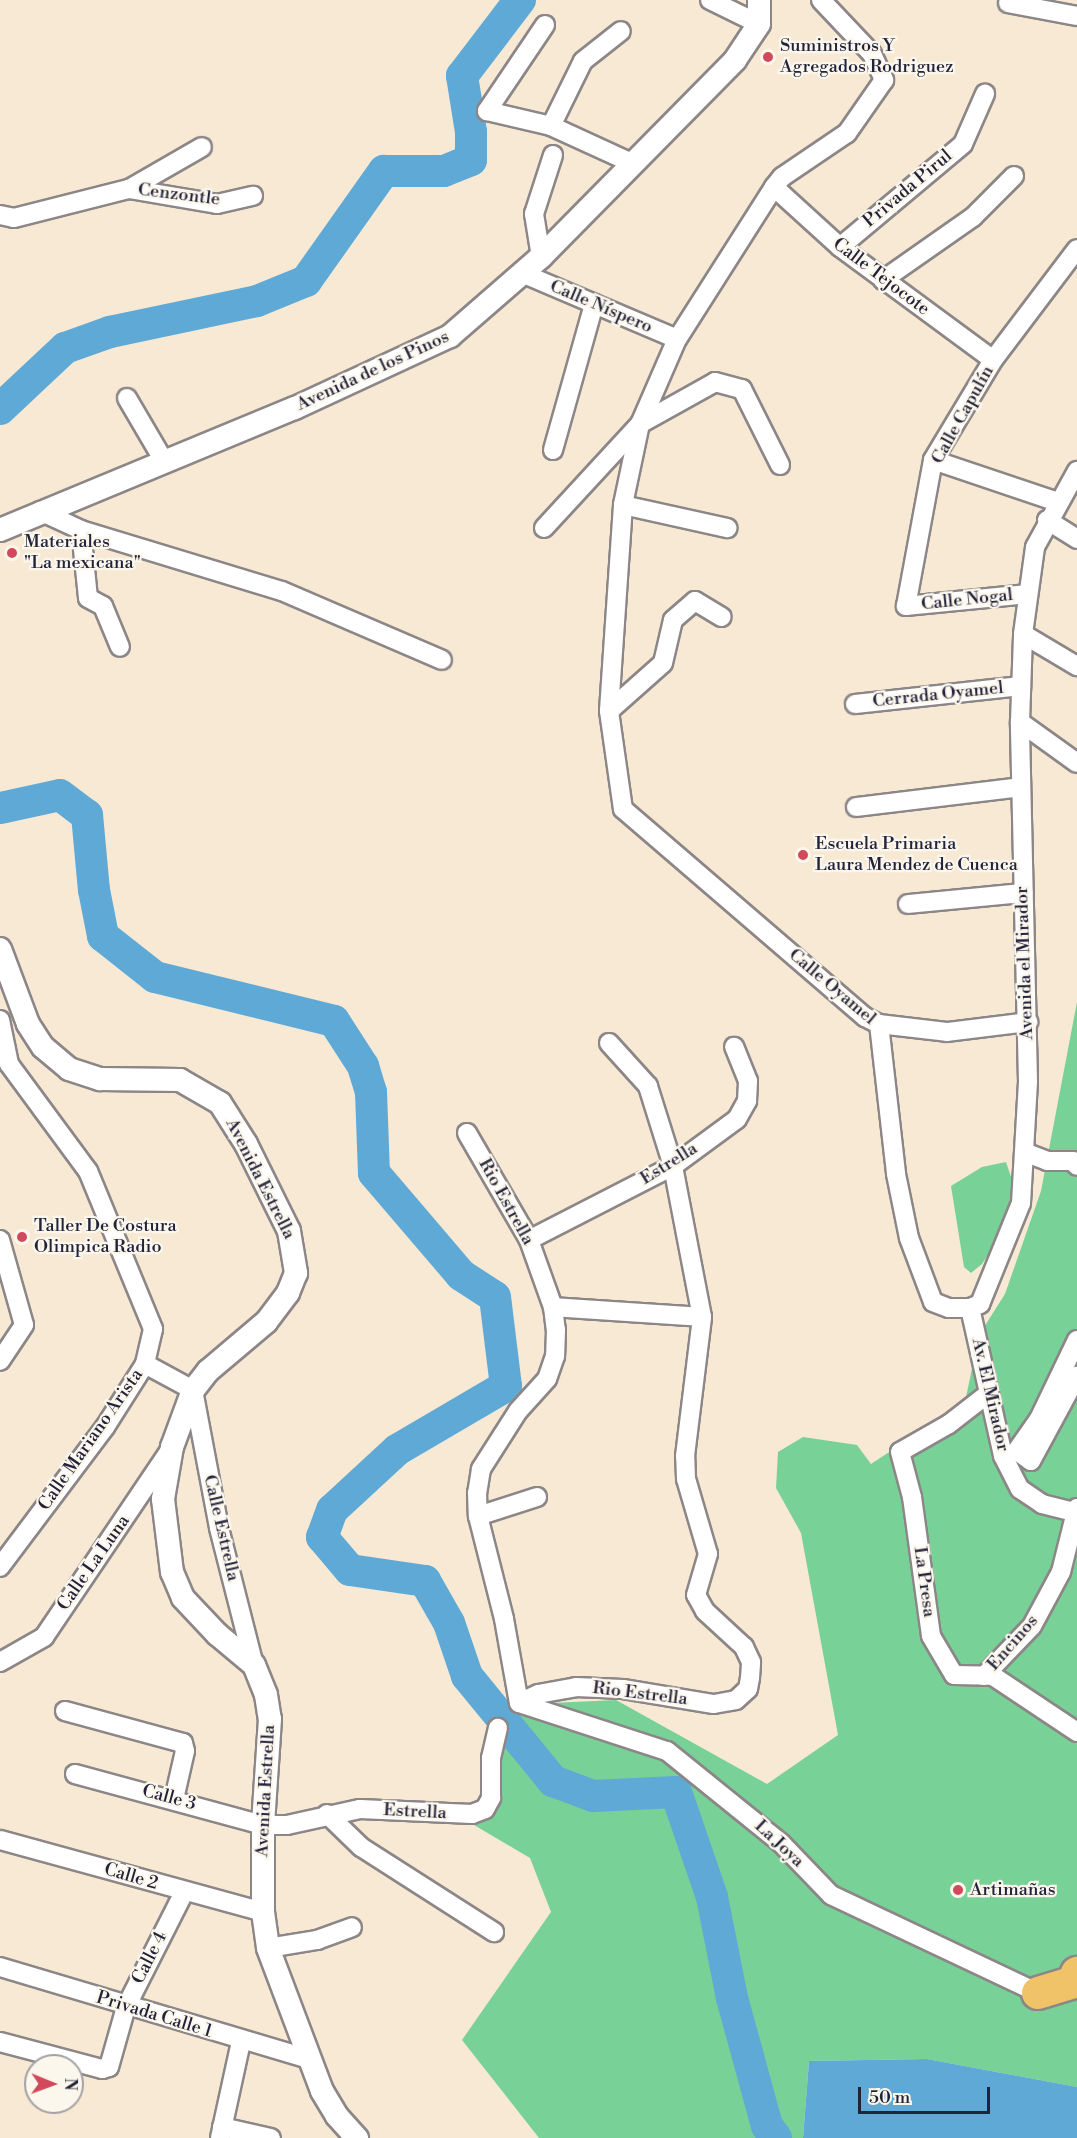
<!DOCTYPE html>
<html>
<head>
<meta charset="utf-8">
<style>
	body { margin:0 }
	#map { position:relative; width:1077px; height:2138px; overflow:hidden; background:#f7e9d3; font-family:"Libre Bodoni",serif }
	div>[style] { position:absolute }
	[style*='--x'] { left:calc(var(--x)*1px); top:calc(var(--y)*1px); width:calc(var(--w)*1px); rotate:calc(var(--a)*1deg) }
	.green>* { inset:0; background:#78d197 }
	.water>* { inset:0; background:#5fa9d7 }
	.river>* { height:32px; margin:-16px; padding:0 16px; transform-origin:16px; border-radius:16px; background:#5fa9d7 }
	.roads { filter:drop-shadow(2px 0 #8c8687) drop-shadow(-2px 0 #8c8687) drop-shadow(0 2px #8c8687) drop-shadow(0 -2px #8c8687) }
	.minor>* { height:18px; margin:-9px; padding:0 9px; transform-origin:9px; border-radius:9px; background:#fff }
	.tertiary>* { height:22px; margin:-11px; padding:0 11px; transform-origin:11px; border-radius:11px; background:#fff }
	.trunk>* { height:32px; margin:-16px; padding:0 16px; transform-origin:16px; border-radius:16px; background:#f0c369 }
	.dots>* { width:16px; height:16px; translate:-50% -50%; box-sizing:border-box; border:3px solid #fbf7ec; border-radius:50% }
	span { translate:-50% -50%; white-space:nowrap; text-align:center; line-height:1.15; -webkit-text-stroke:4.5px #fbf7ec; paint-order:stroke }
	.poi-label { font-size:18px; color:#22223b }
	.left { translate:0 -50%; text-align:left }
	.street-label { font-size:18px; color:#22223b }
	.north { position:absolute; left:24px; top:2054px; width:60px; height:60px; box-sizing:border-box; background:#fbf7ec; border:2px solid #a4a2a5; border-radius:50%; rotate:91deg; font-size:16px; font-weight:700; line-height:24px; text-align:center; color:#22223b }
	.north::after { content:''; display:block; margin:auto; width:21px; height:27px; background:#d1495b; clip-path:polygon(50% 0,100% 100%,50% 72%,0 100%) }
	.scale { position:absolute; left:858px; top:2087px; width:132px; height:27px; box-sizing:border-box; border:3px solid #22223b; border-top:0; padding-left:8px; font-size:18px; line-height:21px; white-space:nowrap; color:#22223b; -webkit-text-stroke:4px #fbf7ec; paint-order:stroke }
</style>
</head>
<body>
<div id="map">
	<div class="green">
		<div style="clip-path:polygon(1077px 1002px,1077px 2087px,927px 2059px,809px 2061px,803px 2138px,539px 2138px,462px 2040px,551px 1912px,530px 1858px,469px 1822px,497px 1798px,491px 1739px,529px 1704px,616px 1700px,767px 1784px,838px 1735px,801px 1533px,776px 1488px,778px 1452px,803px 1437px,857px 1445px,871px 1464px,965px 1402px,979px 1335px,1005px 1294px,1041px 1191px)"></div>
		<div style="clip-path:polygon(1006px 1162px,1014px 1186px,998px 1240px,982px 1264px,971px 1273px,964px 1267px,951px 1186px,982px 1167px)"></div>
	</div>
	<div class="water">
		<div style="clip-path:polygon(927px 2059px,1077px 2087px,1077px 2138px,803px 2138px,809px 2061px)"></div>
	</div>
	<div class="river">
		<div style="--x:0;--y:409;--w:89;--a:-43.2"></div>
		<div style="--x:65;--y:348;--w:48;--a:-19.6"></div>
		<div style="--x:110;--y:332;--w:150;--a:-11.9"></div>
		<div style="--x:257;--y:301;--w:53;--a:-22.2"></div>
		<div style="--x:306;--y:281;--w:135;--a:-54.7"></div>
		<div style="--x:384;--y:171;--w:60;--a:0"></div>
		<div style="--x:444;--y:171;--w:29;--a:-22"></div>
		<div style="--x:471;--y:160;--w:28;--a:-90"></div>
		<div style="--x:471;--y:132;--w:57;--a:-99.1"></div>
		<div style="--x:462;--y:76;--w:96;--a:-52.7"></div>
		<div style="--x:0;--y:808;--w:61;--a:-12.2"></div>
		<div style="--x:60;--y:795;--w:34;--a:37"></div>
		<div style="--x:87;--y:815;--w:75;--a:84.7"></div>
		<div style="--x:94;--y:890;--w:47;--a:78.9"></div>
		<div style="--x:103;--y:936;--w:66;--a:38.3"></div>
		<div style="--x:155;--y:977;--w:184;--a:13.8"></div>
		<div style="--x:334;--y:1021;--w:54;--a:57.2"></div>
		<div style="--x:363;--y:1066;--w:27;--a:73"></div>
		<div style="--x:371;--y:1092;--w:81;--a:87.9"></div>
		<div style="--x:374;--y:1173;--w:134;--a:49.5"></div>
		<div style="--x:461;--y:1275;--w:40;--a:32.9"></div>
		<div style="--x:495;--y:1297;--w:90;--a:83"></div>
		<div style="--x:506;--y:1386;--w:126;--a:149.6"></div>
		<div style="--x:397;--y:1450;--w:88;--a:137.3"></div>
		<div style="--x:332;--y:1510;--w:29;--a:110"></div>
		<div style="--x:322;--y:1537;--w:43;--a:49.7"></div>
		<div style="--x:350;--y:1570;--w:76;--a:8.3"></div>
		<div style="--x:425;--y:1581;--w:48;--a:60.3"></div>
		<div style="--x:449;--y:1623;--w:56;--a:71.2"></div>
		<div style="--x:467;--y:1676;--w:136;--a:50.7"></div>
		<div style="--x:553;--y:1781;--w:43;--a:20.6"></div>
		<div style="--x:593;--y:1796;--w:83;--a:-2.8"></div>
		<div style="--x:676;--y:1792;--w:111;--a:71.1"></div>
		<div style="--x:712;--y:1897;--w:103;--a:78.8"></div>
		<div style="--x:732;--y:1998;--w:133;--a:74.7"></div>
		<div style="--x:767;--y:2126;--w:15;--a:53"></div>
	</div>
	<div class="roads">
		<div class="minor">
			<div style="--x:710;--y:0;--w:55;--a:26.1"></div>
			<div style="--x:821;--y:0;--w:74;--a:46.6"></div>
			<div style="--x:872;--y:54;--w:29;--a:65"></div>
			<div style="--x:884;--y:80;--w:65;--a:124.9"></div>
			<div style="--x:847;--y:133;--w:78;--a:145.9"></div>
			<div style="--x:782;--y:177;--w:13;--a:129"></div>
			<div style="--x:774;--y:187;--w:180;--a:122.5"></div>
			<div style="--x:677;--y:339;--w:93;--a:113.5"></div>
			<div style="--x:640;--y:424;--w:83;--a:101.9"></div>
			<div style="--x:623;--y:505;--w:206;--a:93.9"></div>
			<div style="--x:609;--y:711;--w:99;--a:81.9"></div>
			<div style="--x:623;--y:809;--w:319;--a:40.7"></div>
			<div style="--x:865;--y:1017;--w:16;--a:27"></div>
			<div style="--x:879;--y:1024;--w:151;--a:83.5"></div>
			<div style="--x:896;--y:1174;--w:65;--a:78.5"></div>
			<div style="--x:909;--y:1238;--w:68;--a:69.4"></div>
			<div style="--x:933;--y:1302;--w:17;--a:21"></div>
			<div style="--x:949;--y:1308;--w:21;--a:0"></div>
			<div style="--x:970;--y:1308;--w:11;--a:-22"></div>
			<div style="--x:980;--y:1304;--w:109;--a:-67.9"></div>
			<div style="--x:1021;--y:1203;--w:121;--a:-86.7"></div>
			<div style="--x:1028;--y:1082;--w:360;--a:-91.3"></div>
			<div style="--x:1020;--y:722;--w:88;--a:-88"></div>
			<div style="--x:1023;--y:634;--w:88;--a:-82.1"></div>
			<div style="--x:1035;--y:547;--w:87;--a:-61.1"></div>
			<div style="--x:1008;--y:3;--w:70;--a:10.7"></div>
			<div style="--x:545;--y:25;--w:104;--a:124"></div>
			<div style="--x:487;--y:111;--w:66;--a:13.2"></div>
			<div style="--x:551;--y:126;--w:91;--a:24.6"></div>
			<div style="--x:551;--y:126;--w:72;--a:-63.8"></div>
			<div style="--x:583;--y:61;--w:48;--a:-38.3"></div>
			<div style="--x:774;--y:187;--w:89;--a:42.3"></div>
			<div style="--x:840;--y:247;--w:190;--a:36.4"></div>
			<div style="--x:129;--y:189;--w:84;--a:-29.9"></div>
			<div style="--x:0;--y:215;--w:14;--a:12"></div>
			<div style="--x:14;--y:218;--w:119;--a:-14.2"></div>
			<div style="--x:129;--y:189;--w:89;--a:9.7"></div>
			<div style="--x:217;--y:204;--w:37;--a:-13"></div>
			<div style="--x:840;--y:247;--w:160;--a:-39.9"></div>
			<div style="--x:963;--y:144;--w:55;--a:-66.3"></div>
			<div style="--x:541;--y:257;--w:44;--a:-99.2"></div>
			<div style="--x:534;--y:214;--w:62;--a:-72.1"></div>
			<div style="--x:524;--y:274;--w:166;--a:23"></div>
			<div style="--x:883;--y:280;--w:110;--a:-35"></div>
			<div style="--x:973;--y:217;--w:58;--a:-45"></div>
			<div style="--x:127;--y:398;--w:73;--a:59.6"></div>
			<div style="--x:553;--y:450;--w:152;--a:-74.3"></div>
			<div style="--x:933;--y:460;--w:132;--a:18.6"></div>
			<div style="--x:623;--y:505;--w:107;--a:12.5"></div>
			<div style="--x:40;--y:511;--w:45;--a:24.9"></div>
			<div style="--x:81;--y:530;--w:210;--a:16.9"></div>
			<div style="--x:282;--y:591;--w:174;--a:23.3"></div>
			<div style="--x:1047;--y:520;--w:36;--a:32"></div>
			<div style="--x:544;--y:528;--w:142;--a:-47.3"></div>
			<div style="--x:640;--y:424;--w:86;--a:-29.2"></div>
			<div style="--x:715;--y:382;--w:28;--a:15"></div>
			<div style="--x:742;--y:389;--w:85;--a:63.4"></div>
			<div style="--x:81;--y:530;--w:68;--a:84.1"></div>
			<div style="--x:88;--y:598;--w:17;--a:28"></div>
			<div style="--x:103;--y:606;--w:44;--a:67.5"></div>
			<div style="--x:1028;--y:594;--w:123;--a:174.4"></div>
			<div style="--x:906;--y:606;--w:148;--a:-79.5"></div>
			<div style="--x:933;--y:460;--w:117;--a:-59"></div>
			<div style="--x:993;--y:360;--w:139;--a:-52.9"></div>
			<div style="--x:1023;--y:634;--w:63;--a:30.7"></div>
			<div style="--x:855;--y:704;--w:167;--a:-6.2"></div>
			<div style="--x:609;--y:711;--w:72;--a:-41.6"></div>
			<div style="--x:663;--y:663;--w:44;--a:-76.9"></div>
			<div style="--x:673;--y:620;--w:29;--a:-41"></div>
			<div style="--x:695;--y:601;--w:31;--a:31"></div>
			<div style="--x:1020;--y:722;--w:70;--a:35.7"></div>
			<div style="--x:856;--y:807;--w:166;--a:-6.9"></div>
			<div style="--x:908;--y:904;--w:116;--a:-5.5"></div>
			<div style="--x:0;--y:1020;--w:45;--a:78.4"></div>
			<div style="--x:9;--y:1064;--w:133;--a:53.6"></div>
			<div style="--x:88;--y:1171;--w:171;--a:67.6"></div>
			<div style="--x:153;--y:1329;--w:36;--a:103"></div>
			<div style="--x:145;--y:1364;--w:75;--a:122.4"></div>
			<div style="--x:105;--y:1427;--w:175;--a:126.9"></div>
			<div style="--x:879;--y:1024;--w:68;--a:6.7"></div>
			<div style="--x:947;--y:1032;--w:82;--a:-7"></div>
			<div style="--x:467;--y:1133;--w:124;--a:59.9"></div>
			<div style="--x:529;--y:1240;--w:71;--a:70.3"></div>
			<div style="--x:553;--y:1307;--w:23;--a:83"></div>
			<div style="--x:556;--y:1330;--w:26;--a:92"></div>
			<div style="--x:555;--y:1356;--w:24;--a:109"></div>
			<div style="--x:547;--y:1379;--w:43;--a:132.2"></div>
			<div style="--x:518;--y:1411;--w:69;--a:122.5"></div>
			<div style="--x:481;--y:1469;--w:24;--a:99"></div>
			<div style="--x:477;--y:1493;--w:23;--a:88"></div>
			<div style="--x:478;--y:1516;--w:106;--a:75.8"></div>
			<div style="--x:504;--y:1619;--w:85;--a:79.9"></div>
			<div style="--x:1024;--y:1152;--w:25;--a:21"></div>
			<div style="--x:1047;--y:1161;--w:26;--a:0"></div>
			<div style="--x:1073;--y:1161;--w:6;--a:51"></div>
			<div style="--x:0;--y:1240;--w:88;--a:74.2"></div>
			<div style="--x:24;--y:1325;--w:43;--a:123.7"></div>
			<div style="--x:529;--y:1240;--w:162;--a:-27.2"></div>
			<div style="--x:673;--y:1166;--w:79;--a:-36.3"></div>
			<div style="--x:737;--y:1119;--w:21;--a:-61"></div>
			<div style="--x:747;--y:1101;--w:20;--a:-87"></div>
			<div style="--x:748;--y:1081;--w:37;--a:-112"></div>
			<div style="--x:553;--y:1307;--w:149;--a:3.8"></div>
			<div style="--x:970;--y:1308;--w:152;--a:77.4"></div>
			<div style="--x:1003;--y:1456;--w:37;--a:63"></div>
			<div style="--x:1020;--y:1489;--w:27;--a:34"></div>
			<div style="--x:1042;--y:1504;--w:34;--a:14"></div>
			<div style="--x:1077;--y:1340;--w:88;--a:115.7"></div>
			<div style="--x:1039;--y:1419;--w:39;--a:125"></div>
			<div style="--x:1017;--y:1451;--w:17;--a:36"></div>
			<div style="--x:1031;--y:1461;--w:97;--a:-61.6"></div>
			<div style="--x:145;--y:1364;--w:55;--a:28.4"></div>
			<div style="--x:193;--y:1390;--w:140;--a:79.3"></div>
			<div style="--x:219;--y:1528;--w:141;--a:75.7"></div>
			<div style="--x:989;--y:1393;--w:51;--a:142.2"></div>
			<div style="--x:949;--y:1424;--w:56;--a:150.3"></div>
			<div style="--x:900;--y:1452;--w:47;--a:75.1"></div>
			<div style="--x:912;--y:1497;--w:140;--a:82.2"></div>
			<div style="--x:931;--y:1636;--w:45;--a:59.5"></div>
			<div style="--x:954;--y:1675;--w:39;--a:1"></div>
			<div style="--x:993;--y:1676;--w:101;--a:33.7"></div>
			<div style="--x:478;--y:1516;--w:62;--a:-17.9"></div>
			<div style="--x:0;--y:1662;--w:51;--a:-29.6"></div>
			<div style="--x:44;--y:1637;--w:223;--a:-56"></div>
			<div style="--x:984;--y:1676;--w:69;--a:-46.2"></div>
			<div style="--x:1032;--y:1626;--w:61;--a:-61.8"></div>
			<div style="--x:1061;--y:1572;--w:66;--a:-76"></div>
			<div style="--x:519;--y:1703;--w:21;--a:-25"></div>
			<div style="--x:538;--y:1694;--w:39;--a:-10"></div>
			<div style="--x:576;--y:1687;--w:47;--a:2.4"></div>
			<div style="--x:623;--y:1689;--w:92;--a:9.4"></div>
			<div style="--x:714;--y:1704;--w:22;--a:-10"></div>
			<div style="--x:736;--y:1700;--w:16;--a:-43"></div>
			<div style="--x:748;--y:1689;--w:11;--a:-80"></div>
			<div style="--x:750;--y:1678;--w:16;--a:-86"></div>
			<div style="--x:751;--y:1662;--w:17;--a:-115"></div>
			<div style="--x:744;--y:1647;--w:53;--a:-137.3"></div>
			<div style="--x:705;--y:1611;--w:18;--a:-119"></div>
			<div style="--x:696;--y:1595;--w:43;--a:-73.7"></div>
			<div style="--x:708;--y:1554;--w:78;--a:-106.3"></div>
			<div style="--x:686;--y:1479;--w:23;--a:-92"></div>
			<div style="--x:685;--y:1456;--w:140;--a:-83"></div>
			<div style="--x:702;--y:1317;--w:154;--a:-100.9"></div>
			<div style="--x:673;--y:1166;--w:84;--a:-107.4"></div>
			<div style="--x:648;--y:1086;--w:58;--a:-132.2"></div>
			<div style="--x:519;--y:1703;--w:156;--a:18"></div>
			<div style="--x:667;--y:1751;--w:146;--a:38.9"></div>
			<div style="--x:781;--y:1843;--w:72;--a:46.1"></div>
			<div style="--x:831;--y:1895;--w:229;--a:25.3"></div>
			<div style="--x:65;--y:1711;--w:122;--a:15.2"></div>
			<div style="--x:183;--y:1743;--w:8;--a:76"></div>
			<div style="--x:185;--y:1751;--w:49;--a:102.9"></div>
			<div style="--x:75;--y:1774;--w:195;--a:15.2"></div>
			<div style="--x:263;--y:1825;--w:24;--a:0"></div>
			<div style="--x:287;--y:1825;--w:75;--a:-12.4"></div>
			<div style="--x:360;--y:1809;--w:112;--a:2.6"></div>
			<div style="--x:472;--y:1814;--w:14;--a:-21"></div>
			<div style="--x:485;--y:1809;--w:13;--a:-61"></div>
			<div style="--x:491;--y:1798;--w:40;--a:-90"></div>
			<div style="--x:491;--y:1758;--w:31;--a:-77"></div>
			<div style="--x:327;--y:1814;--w:47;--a:44.1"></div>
			<div style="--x:361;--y:1847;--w:158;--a:32.6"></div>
			<div style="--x:0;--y:1840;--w:273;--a:15.3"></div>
			<div style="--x:268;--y:1948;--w:50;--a:-9.3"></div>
			<div style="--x:317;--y:1940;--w:37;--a:-20"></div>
			<div style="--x:0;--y:1967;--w:321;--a:16.6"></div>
			<div style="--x:0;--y:2042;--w:106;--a:14.8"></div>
			<div style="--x:102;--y:2069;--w:7;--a:-16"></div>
			<div style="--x:109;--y:2067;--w:62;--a:-74.2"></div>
			<div style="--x:126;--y:2007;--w:129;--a:-63.2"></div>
			<div style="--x:222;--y:2127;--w:50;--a:12.7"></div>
			<div style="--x:220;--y:2138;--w:98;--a:-77.7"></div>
		</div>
		<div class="tertiary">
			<div style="--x:0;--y:530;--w:319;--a:-22.5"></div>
			<div style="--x:295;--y:408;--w:171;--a:-24.9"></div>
			<div style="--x:450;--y:336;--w:121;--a:-41"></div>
			<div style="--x:541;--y:257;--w:276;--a:-45.4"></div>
			<div style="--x:735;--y:60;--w:43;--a:-56.3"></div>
			<div style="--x:759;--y:24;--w:24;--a:-90"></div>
			<div style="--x:0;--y:949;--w:80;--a:69.5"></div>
			<div style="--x:28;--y:1024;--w:27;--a:57"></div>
			<div style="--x:43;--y:1047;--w:34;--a:40"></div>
			<div style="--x:69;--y:1069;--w:33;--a:18"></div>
			<div style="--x:100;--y:1079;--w:80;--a:0.7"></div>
			<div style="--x:180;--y:1080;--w:46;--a:29.9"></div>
			<div style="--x:220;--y:1103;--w:49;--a:57.6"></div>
			<div style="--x:246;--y:1144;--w:97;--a:63.7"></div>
			<div style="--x:289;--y:1231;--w:43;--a:80.5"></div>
			<div style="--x:296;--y:1273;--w:22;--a:112"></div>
			<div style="--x:288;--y:1293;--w:36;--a:127"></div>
			<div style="--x:266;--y:1322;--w:76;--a:139.8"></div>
			<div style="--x:208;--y:1371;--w:24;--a:128"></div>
			<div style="--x:193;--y:1390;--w:61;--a:110.2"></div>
			<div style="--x:172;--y:1447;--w:53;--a:99.8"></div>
			<div style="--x:163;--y:1499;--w:74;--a:83"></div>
			<div style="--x:172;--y:1572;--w:28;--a:67"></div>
			<div style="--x:183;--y:1598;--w:50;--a:46.6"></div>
			<div style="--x:217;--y:1634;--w:48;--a:40"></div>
			<div style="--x:254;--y:1665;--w:32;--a:68"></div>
			<div style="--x:266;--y:1695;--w:24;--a:81"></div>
			<div style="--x:270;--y:1719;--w:106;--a:93.8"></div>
			<div style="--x:263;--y:1825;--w:87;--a:90"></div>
			<div style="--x:263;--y:1912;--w:36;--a:82"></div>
			<div style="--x:268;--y:1948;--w:153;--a:69.3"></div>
			<div style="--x:322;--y:2091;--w:29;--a:59"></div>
			<div style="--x:337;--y:2116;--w:30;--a:48"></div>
		</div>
		<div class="trunk">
			<div style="--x:1038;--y:1993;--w:37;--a:-17"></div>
			<div style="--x:1073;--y:1982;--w:10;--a:-66"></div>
		</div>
	</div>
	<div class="dots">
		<div style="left:768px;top:57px;background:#d1495b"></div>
		<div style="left:12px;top:553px;background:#d1495b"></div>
		<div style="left:803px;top:855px;background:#d1495b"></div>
		<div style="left:22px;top:1237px;background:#d1495b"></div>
		<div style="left:958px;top:1890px;background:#d1495b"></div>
	</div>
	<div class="poi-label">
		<span class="left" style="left:780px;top:57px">Suministros Y<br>Agregados Rodriguez</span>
		<span class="left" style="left:24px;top:553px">Materiales<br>"La mexicana"</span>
		<span class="left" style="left:815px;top:855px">Escuela Primaria<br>Laura Mendez de Cuenca</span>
		<span class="left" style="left:34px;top:1237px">Taller De Costura<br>Olimpica Radio</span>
		<span class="left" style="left:970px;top:1890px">Artimañas</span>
	</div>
	<div class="street-label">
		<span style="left:908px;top:189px;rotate:-40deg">Privada Pirul</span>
		<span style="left:179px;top:195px;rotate:7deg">Cenzontle</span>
		<span style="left:881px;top:277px;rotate:37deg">Calle Tejocote</span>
		<span style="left:601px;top:307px;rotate:23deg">Calle Níspero</span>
		<span style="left:373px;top:371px;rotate:-25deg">Avenida de los Pinos</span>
		<span style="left:963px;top:415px;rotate:-61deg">Calle Capulín</span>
		<span style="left:967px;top:600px;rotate:-6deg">Calle Nogal</span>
		<span style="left:938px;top:695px;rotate:-6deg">Cerrada Oyamel</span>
		<span style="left:1025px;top:963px;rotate:-92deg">Avenida el Mirador</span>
		<span style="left:832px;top:987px;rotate:40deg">Calle Oyamel</span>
		<span style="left:669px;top:1164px;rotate:-32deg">Estrella</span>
		<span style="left:260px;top:1179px;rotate:63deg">Avenida Estrella</span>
		<span style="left:506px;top:1202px;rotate:61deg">Rio Estrella</span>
		<span style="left:990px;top:1395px;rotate:77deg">Av. El Mirador</span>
		<span style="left:91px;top:1440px;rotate:-55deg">Calle Mariano Arista</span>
		<span style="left:221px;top:1528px;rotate:77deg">Calle Estrella</span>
		<span style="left:94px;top:1563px;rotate:-55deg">Calle La Luna</span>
		<span style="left:924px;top:1582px;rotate:82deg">La Presa</span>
		<span style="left:1013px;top:1643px;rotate:-49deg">Encinos</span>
		<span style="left:640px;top:1694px;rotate:7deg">Rio Estrella</span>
		<span style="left:266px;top:1791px;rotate:-87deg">Avenida Estrella</span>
		<span style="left:169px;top:1798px;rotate:15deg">Calle 3</span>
		<span style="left:415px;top:1812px;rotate:3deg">Estrella</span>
		<span style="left:779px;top:1844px;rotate:43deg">La Joya</span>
		<span style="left:131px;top:1877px;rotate:16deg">Calle 2</span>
		<span style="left:150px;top:1958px;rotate:-63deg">Calle 4</span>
		<span style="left:154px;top:2015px;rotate:17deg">Privada Calle 1</span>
	</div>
	<div class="north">N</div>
	<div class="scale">50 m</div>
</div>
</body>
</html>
